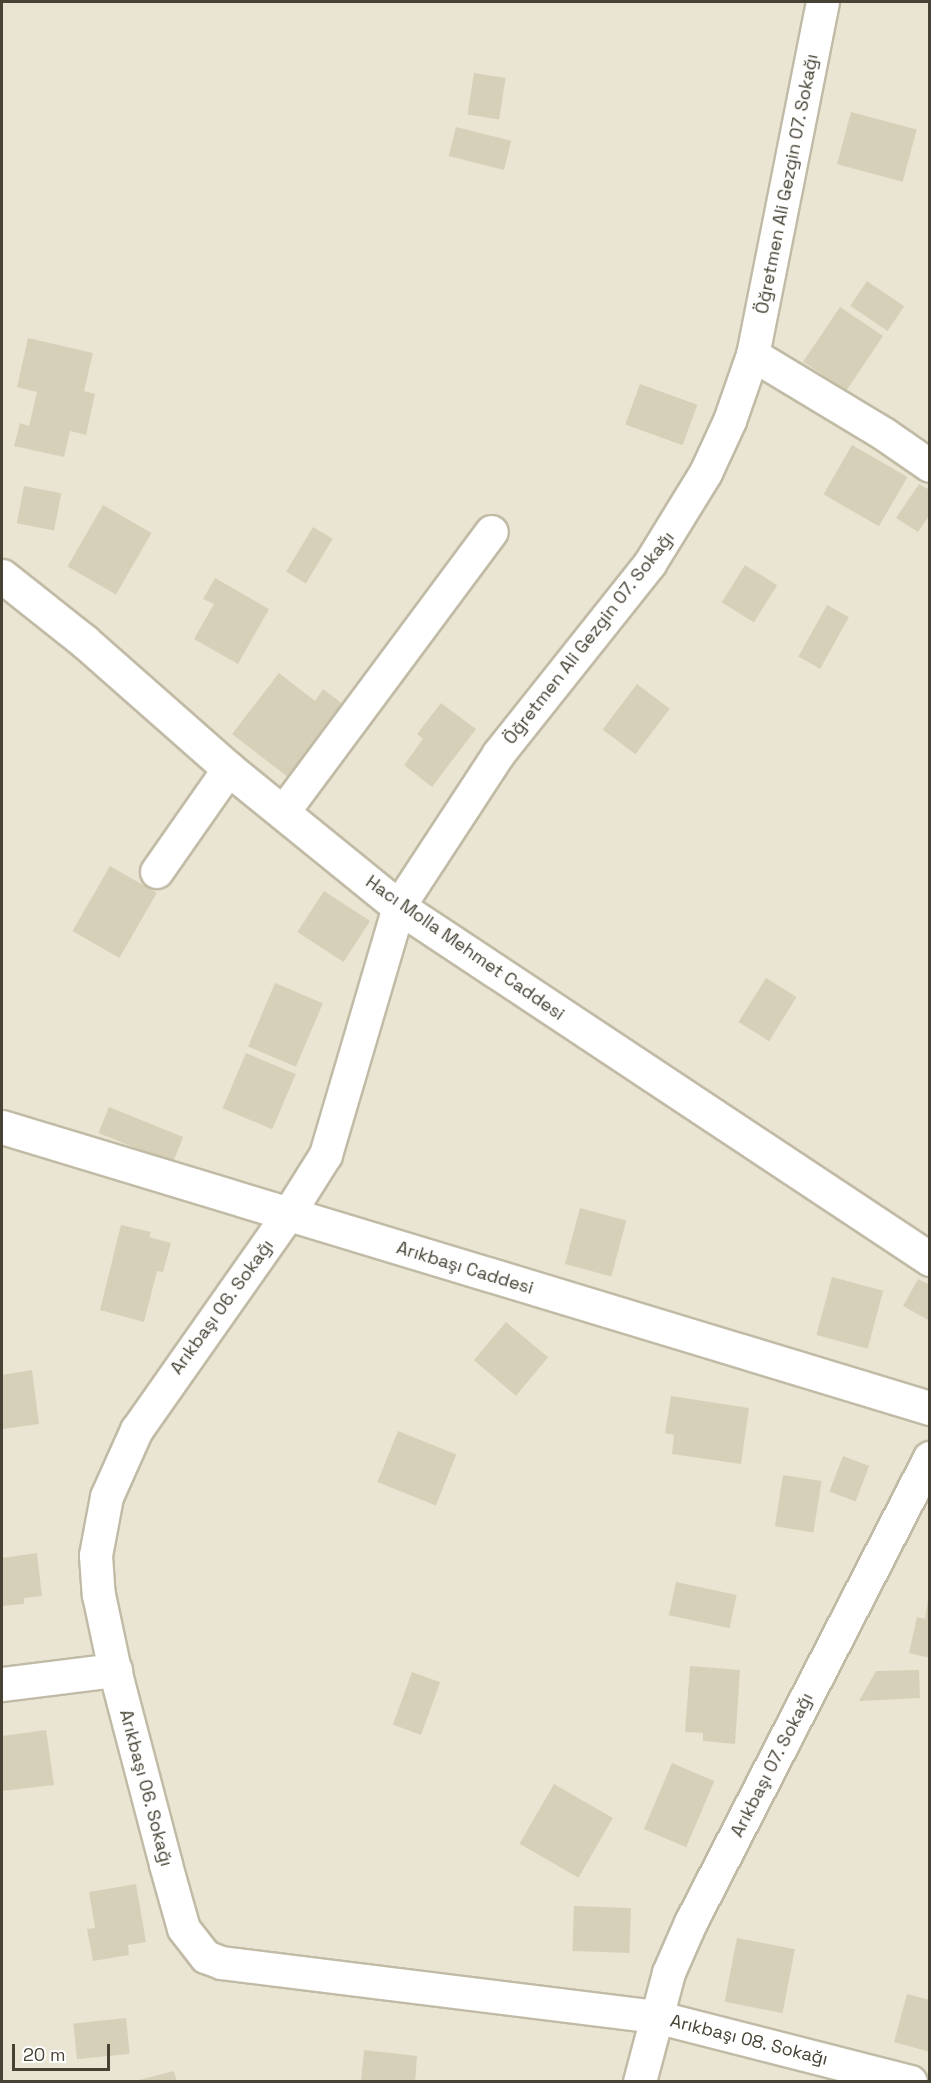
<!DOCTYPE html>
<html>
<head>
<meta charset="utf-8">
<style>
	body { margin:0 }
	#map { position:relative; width:931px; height:2083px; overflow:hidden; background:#f4f2e5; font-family:"Space Grotesk",sans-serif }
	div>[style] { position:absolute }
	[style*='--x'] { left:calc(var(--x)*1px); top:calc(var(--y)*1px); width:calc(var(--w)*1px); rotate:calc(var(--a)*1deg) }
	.residential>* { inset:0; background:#e9e5d2; transform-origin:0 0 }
	.building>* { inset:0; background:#d7d0b9; transform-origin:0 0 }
	.roads { filter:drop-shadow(2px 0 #c1bba6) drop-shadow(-2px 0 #c1bba6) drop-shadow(0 2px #c1bba6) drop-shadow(0 -2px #c1bba6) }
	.minor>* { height:32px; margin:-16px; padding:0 16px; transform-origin:16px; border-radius:16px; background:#fff }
	.tertiary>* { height:33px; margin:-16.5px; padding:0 16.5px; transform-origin:16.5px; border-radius:16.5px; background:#fff }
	span { translate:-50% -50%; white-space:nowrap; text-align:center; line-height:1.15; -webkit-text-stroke:5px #fff; paint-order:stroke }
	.street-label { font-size:18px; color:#474234 }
	.frame { position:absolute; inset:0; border:3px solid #474234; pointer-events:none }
	.scale { position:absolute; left:12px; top:2044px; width:98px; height:27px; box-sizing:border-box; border:3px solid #474234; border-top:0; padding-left:8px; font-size:18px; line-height:21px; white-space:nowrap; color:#474234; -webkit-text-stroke:4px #fff; paint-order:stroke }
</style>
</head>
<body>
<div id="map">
	<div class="residential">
		<div style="left:2px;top:2px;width:927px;height:2079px"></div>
	</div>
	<div class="building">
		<div style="left:474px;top:73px;width:32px;height:42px;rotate:9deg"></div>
		<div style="left:851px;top:112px;width:68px;height:54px;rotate:15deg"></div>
		<div style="left:456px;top:127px;width:57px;height:30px;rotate:14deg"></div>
		<div style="left:867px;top:281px;width:45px;height:30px;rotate:34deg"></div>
		<div style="left:840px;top:307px;width:52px;height:66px;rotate:34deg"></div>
		<div style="clip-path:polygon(28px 338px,93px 353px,84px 391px,95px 394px,86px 435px,70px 431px,64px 457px,14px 446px,20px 423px,29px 426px,37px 392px,17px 387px)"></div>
		<div style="left:640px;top:384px;width:61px;height:43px;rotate:20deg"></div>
		<div style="left:852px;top:445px;width:64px;height:57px;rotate:30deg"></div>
		<div style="clip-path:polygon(919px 484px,930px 490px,930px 514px,918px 532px,896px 518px)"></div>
		<div style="left:24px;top:486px;width:38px;height:38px;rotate:11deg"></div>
		<div style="left:103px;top:505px;width:56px;height:71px;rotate:30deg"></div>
		<div style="left:313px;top:527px;width:23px;height:52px;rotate:31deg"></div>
		<div style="left:745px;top:565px;width:38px;height:44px;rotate:32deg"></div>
		<div style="clip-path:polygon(215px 578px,269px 609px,238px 664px,194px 639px,214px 604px,203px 599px)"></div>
		<div style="left:827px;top:605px;width:25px;height:59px;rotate:29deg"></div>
		<div style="clip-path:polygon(279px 673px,315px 701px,323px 689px,348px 708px,293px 781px,232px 734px)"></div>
		<div style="left:637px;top:684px;width:41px;height:57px;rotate:37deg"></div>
		<div style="clip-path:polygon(441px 703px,476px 729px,432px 787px,404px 765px,423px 739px,417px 734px)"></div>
		<div style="left:110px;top:866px;width:54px;height:75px;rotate:30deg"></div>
		<div style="left:324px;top:891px;width:55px;height:49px;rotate:33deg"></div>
		<div style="left:766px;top:978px;width:36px;height:52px;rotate:32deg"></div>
		<div style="left:275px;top:983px;width:52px;height:69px;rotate:23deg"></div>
		<div style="left:246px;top:1053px;width:54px;height:60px;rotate:23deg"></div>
		<div style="left:109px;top:1107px;width:80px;height:28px;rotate:22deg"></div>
		<div style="left:580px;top:1208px;width:48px;height:58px;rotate:15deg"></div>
		<div style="clip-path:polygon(121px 1225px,151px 1232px,149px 1237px,171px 1243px,163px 1272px,157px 1271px,144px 1322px,100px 1310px)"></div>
		<div style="left:832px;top:1277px;width:53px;height:60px;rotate:15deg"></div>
		<div style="clip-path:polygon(918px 1279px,930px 1285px,930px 1321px,903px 1306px)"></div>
		<div style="left:506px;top:1322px;width:55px;height:50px;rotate:40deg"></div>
		<div style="clip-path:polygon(32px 1370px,39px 1424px,2px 1429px,2px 1375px)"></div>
		<div style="clip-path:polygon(671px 1396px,749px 1408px,741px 1464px,672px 1454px,674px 1435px,665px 1433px)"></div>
		<div style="left:398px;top:1431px;width:63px;height:55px;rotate:22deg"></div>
		<div style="left:843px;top:1456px;width:28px;height:38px;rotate:21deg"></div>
		<div style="left:783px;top:1475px;width:39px;height:52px;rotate:9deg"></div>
		<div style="clip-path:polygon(37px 1553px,42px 1596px,24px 1598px,24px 1604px,2px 1606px,2px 1558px)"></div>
		<div style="left:676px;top:1582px;width:62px;height:34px;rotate:12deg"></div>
		<div style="clip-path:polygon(928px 1599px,930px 1599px,930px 1658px,909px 1653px,917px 1617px,925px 1619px)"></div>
		<div style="clip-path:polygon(690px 1666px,740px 1670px,735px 1744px,703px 1741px,703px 1733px,685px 1732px)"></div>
		<div style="clip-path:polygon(919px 1670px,920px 1698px,859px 1701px,876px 1671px)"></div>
		<div style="left:412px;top:1672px;width:30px;height:56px;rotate:20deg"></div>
		<div style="clip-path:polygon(46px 1730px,54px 1785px,2px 1791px,2px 1736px)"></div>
		<div style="left:672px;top:1763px;width:46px;height:72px;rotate:23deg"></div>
		<div style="left:554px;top:1784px;width:68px;height:69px;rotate:30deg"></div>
		<div style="clip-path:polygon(136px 1884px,146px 1942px,128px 1945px,129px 1955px,93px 1961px,87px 1929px,95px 1928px,89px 1892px)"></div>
		<div style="left:574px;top:1906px;width:57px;height:45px;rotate:2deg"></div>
		<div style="left:737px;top:1938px;width:59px;height:65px;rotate:11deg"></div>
		<div style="clip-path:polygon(907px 1994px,930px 2000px,930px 2052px,894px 2042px)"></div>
		<div style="left:126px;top:2018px;width:36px;height:53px;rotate:84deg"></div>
		<div style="clip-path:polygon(364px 2050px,417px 2056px,415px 2082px,361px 2082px)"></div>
		<div style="clip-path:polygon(174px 2071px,177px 2082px,135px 2082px,135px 2081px)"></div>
	</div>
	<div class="roads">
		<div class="minor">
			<div style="--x:823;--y:2;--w:360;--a:101.2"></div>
			<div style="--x:753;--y:355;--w:70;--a:109.2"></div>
			<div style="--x:730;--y:421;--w:57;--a:114.8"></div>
			<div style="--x:706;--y:473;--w:107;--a:121.6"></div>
			<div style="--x:650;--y:564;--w:243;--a:128.5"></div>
			<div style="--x:499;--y:754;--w:183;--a:123.2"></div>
			<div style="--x:399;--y:907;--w:259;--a:106.4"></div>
			<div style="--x:326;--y:1155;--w:70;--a:122.1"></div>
			<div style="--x:289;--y:1214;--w:264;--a:125.1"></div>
			<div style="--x:137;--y:1430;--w:73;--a:114.1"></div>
			<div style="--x:107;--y:1497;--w:60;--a:100.6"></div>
			<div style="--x:96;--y:1556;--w:39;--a:86"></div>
			<div style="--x:99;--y:1595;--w:77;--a:78"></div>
			<div style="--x:115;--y:1670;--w:202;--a:75.3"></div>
			<div style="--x:166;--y:1865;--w:66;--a:74.3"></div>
			<div style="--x:184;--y:1929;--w:36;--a:52"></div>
			<div style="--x:206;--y:1957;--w:17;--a:21"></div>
			<div style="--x:222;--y:1963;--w:437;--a:7.1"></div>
			<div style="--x:656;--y:2017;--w:263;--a:14.3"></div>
			<div style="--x:753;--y:355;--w:153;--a:31.1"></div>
			<div style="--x:884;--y:434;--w:56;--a:34.8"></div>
			<div style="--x:283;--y:813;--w:350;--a:-53.4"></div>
			<div style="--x:157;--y:872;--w:126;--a:-55"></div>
			<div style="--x:640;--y:2082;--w:113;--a:-75.1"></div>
			<div style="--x:669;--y:1973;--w:55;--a:-66.3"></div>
			<div style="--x:691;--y:1923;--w:523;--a:-62.8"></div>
		</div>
		<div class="tertiary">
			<div style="--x:2;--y:576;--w:105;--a:38.4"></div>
			<div style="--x:84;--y:641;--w:193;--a:41.4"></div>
			<div style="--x:229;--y:769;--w:219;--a:39.1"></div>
			<div style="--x:399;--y:907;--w:637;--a:33.54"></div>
			<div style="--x:2;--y:1127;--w:970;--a:16.85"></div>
			<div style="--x:2;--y:1684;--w:114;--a:-7.1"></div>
		</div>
	</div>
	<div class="street-label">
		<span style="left:787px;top:184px;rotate:-79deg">Öğretmen Ali Gezgin 07. Sokağı</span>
		<span style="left:589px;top:638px;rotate:-52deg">Öğretmen Ali Gezgin 07. Sokağı</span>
		<span style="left:465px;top:948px;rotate:35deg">Hacı Molla Mehmet Caddesi</span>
		<span style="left:465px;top:1268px;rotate:17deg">Arıkbaşı Caddesi</span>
		<span style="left:222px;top:1307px;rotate:-54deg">Arıkbaşı 06. Sokağı</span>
		<span style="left:772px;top:1765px;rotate:-63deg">Arıkbaşı 07. Sokağı</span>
		<span style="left:146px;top:1788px;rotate:75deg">Arıkbaşı 06. Sokağı</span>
		<span style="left:749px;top:2040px;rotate:14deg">Arıkbaşı 08. Sokağı</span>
	</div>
	<div class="frame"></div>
	<div class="scale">20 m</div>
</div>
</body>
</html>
